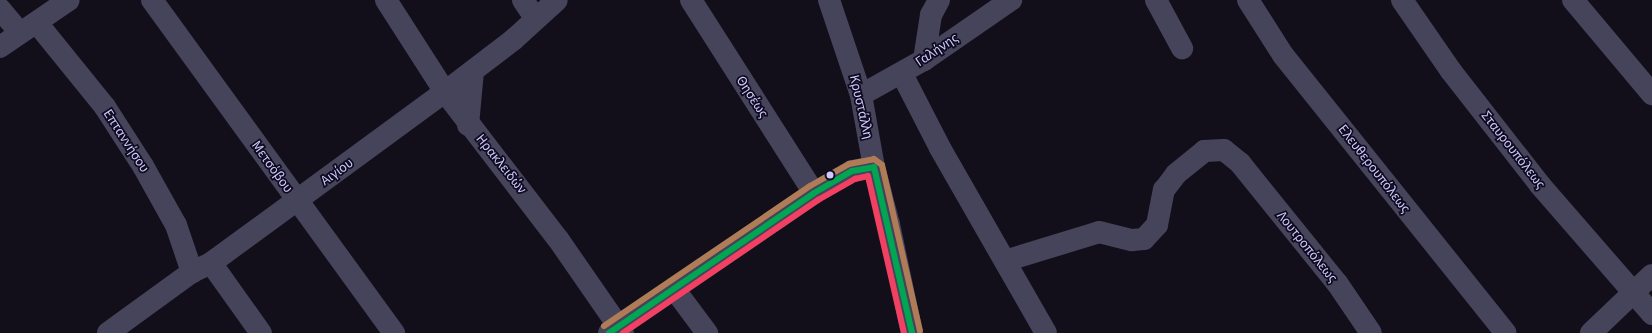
<!DOCTYPE html>
<html>
<head>
<meta charset="utf-8">
<style>
	body { margin:0 }
	#map { position:relative; width:1652px; height:333px; overflow:hidden; background:#120f1a; font-family:"Source Sans 3",sans-serif }
	div>[style] { position:absolute }
	[style*='--x'] { left:calc(var(--x)*1px); top:calc(var(--y)*1px); width:calc(var(--w)*1px); rotate:calc(var(--a)*1deg) }
	.minor>* { height:22px; margin:-11px; padding:0 11px; transform-origin:11px; border-radius:11px; background:#45445b }
	.bus-1>* { height:6px; margin:-3px; padding:0 3px; transform-origin:3px; border-radius:3px; background:#00a651 }
	.bus-2>* { height:6px; margin:-3px; padding:0 3px; transform-origin:3px; border-radius:3px; background:#f24062 }
	.bus-3>* { height:6px; margin:-3px; padding:0 3px; transform-origin:3px; border-radius:3px; background:#b07c57 }
	.dots>* { width:11px; height:11px; translate:-50% -50%; box-sizing:border-box; border:2px solid #0f0b1f; border-radius:50% }
	span { translate:-50% -50%; white-space:nowrap; text-align:center; line-height:1.15; -webkit-text-stroke:3.5px #0f0b1f; paint-order:stroke }
	.street-label { font-size:14px; color:#d0c9ff }
</style>
</head>
<body>
<div id="map">
	<div class="minor">
		<div style="--x:152;--y:0;--w:412;--a:54"></div>
		<div style="--x:386;--y:0;--w:109;--a:57.3"></div>
		<div style="--x:445;--y:92;--w:185;--a:52.5"></div>
		<div style="--x:558;--y:239;--w:114;--a:55.3"></div>
		<div style="--x:523;--y:0;--w:22;--a:56"></div>
		<div style="--x:691;--y:0;--w:229;--a:57.5"></div>
		<div style="--x:829;--y:0;--w:100;--a:71.4"></div>
		<div style="--x:861;--y:95;--w:73;--a:79.8"></div>
		<div style="--x:874;--y:167;--w:59;--a:75.3"></div>
		<div style="--x:889;--y:224;--w:111;--a:78.1"></div>
		<div style="--x:1156;--y:0;--w:55;--a:61.6"></div>
		<div style="--x:1248;--y:0;--w:65;--a:57.5"></div>
		<div style="--x:1283;--y:55;--w:356;--a:51.3"></div>
		<div style="--x:1402;--y:0;--w:86;--a:55.4"></div>
		<div style="--x:1451;--y:71;--w:145;--a:52"></div>
		<div style="--x:1540;--y:185;--w:171;--a:49"></div>
		<div style="--x:1573;--y:0;--w:123;--a:50"></div>
		<div style="--x:0;--y:9;--w:31;--a:50"></div>
		<div style="--x:37;--y:23;--w:108;--a:51"></div>
		<div style="--x:105;--y:107;--w:70;--a:57.2"></div>
		<div style="--x:143;--y:166;--w:68;--a:60.8"></div>
		<div style="--x:176;--y:225;--w:50;--a:71.2"></div>
		<div style="--x:0;--y:47;--w:83;--a:-34.3"></div>
		<div style="--x:924;--y:60;--w:46;--a:-81.2"></div>
		<div style="--x:931;--y:15;--w:17;--a:-62"></div>
		<div style="--x:902;--y:74;--w:83;--a:62.8"></div>
		<div style="--x:940;--y:148;--w:213;--a:60.2"></div>
		<div style="--x:861;--y:95;--w:72;--a:-29.1"></div>
		<div style="--x:924;--y:60;--w:106;--a:-34.6"></div>
		<div style="--x:468;--y:125;--w:54;--a:-84.7"></div>
		<div style="--x:1005;--y:261;--w:98;--a:-17.1"></div>
		<div style="--x:1099;--y:232;--w:34;--a:14"></div>
		<div style="--x:1132;--y:240;--w:12;--a:-5"></div>
		<div style="--x:1144;--y:239;--w:19;--a:-47"></div>
		<div style="--x:1157;--y:225;--w:36;--a:-79"></div>
		<div style="--x:1164;--y:190;--w:20;--a:-53"></div>
		<div style="--x:1176;--y:174;--w:36;--a:-39"></div>
		<div style="--x:1204;--y:151;--w:20;--a:-3"></div>
		<div style="--x:1224;--y:150;--w:21;--a:39"></div>
		<div style="--x:1240;--y:163;--w:154;--a:51.1"></div>
		<div style="--x:1337;--y:283;--w:60;--a:55.8"></div>
		<div style="--x:211;--y:263;--w:86;--a:54.5"></div>
		<div style="--x:675;--y:290;--w:54;--a:53.3"></div>
		<div style="--x:108;--y:333;--w:104;--a:-36"></div>
		<div style="--x:192;--y:272;--w:21;--a:-25"></div>
		<div style="--x:211;--y:263;--w:290;--a:-36.2"></div>
		<div style="--x:445;--y:92;--w:86;--a:-37.4"></div>
		<div style="--x:513;--y:40;--w:59;--a:-42.3"></div>
		<div style="--x:609;--y:333;--w:248;--a:-34.3"></div>
		<div style="--x:814;--y:193;--w:44;--a:-30.1"></div>
		<div style="--x:852;--y:171;--w:22;--a:-10"></div>
		<div style="--x:1591;--y:333;--w:84;--a:-43.6"></div>
	</div>
	<div class="bus-1">
		<div style="--x:609;--y:333;--w:248;--a:-34.3"></div>
		<div style="--x:814;--y:193;--w:44;--a:-30.1"></div>
		<div style="--x:852;--y:171;--w:22;--a:-10"></div>
		<div style="--x:874;--y:167;--w:170;--a:77.1"></div>
	</div>
	<div class="bus-2">
		<div style="--x:623;--y:333;--w:236;--a:-34.3"></div>
		<div style="--x:818;--y:200;--w:43;--a:-29.6"></div>
		<div style="--x:855;--y:179;--w:13;--a:-13"></div>
		<div style="--x:868;--y:176;--w:161;--a:77.1"></div>
	</div>
	<div class="bus-3">
		<div style="--x:604;--y:326;--w:249;--a:-34.2"></div>
		<div style="--x:810;--y:186;--w:45;--a:-29.4"></div>
		<div style="--x:849;--y:164;--w:25;--a:-11"></div>
		<div style="--x:874;--y:159;--w:10;--a:37"></div>
		<div style="--x:882;--y:165;--w:170;--a:77.1"></div>
	</div>
	<div class="dots">
		<div style="left:830px;top:175px;background:#d0c9ff"></div>
	</div>
	<div class="street-label">
		<span style="left:937px;top:50px;rotate:-34deg">Γαλήνης</span>
		<span style="left:752px;top:97px;rotate:57deg">Θησέως</span>
		<span style="left:861px;top:107px;rotate:77deg">Κρυστάλλη</span>
		<span style="left:126px;top:141px;rotate:57deg">Επταννήσου</span>
		<span style="left:1513px;top:150px;rotate:52deg">Σταυρουπόλεως</span>
		<span style="left:501px;top:164px;rotate:51deg">Ηρακλειδών</span>
		<span style="left:272px;top:167px;rotate:54deg">Μετσόβου</span>
		<span style="left:1374px;top:169px;rotate:52deg">Ελευθερουπόλεως</span>
		<span style="left:337px;top:172px;rotate:-36deg">Αιγίου</span>
		<span style="left:1307px;top:247px;rotate:51deg">Λουτροπόλεως</span>
	</div>
</div>
</body>
</html>
